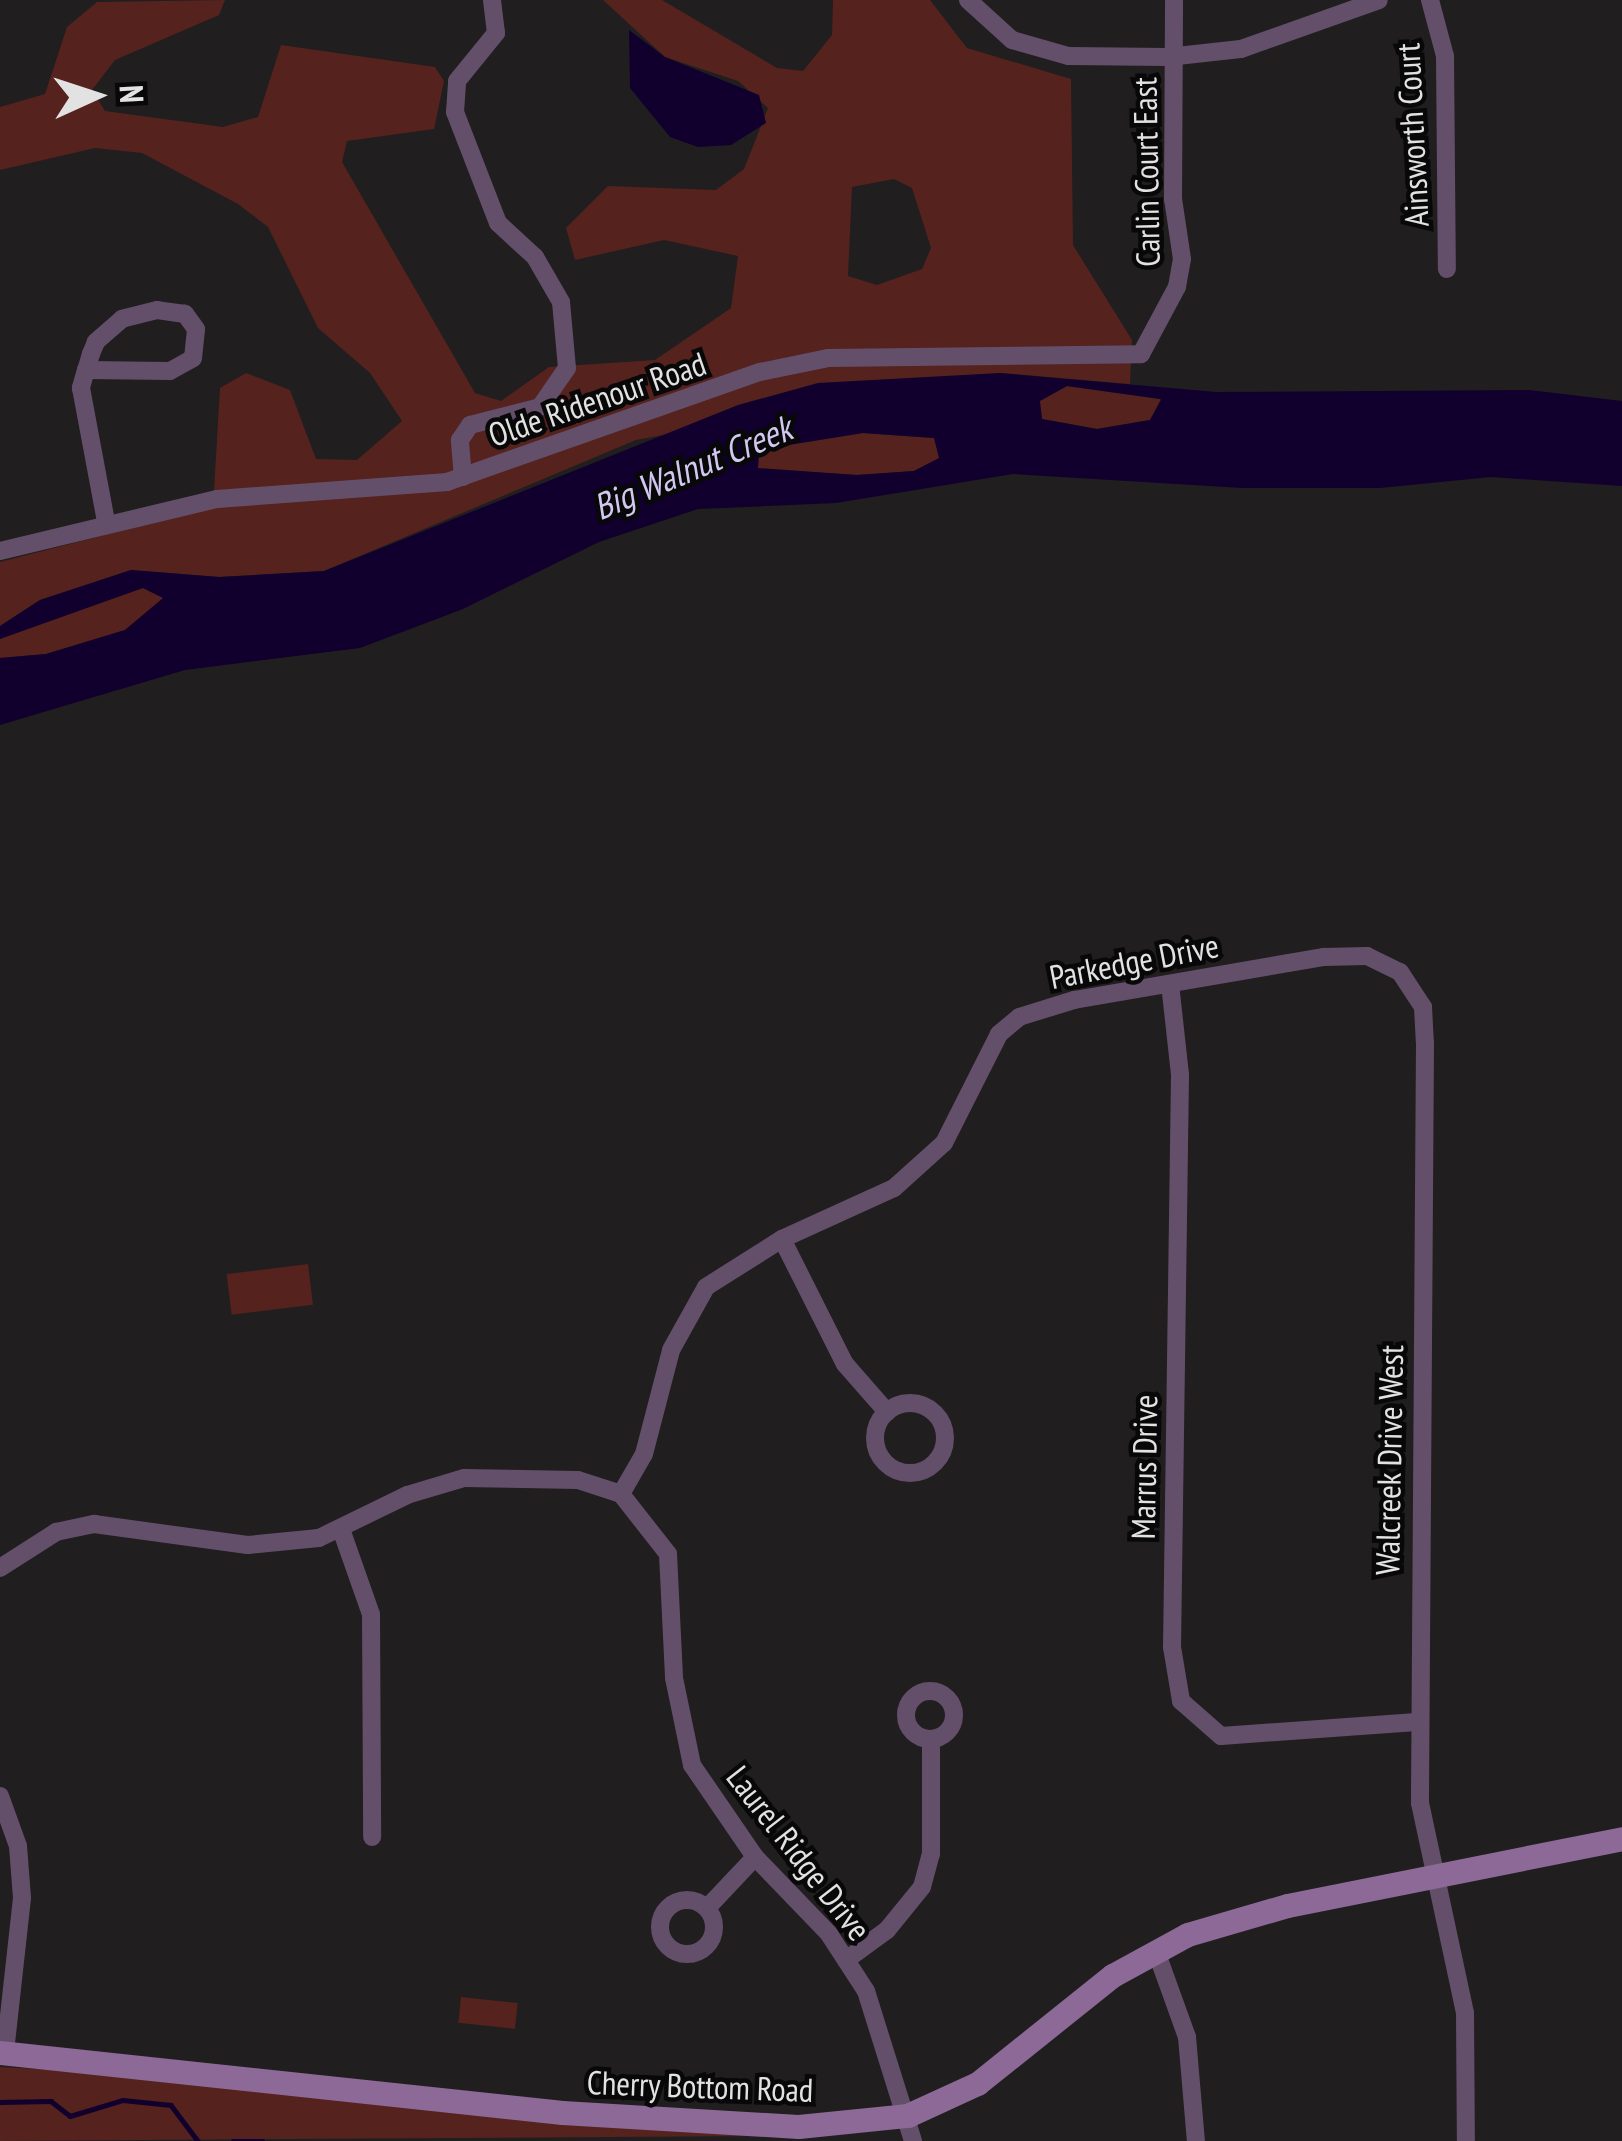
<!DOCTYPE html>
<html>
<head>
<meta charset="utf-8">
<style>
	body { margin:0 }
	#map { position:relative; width:1622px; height:2141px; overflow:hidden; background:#201e1f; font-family:"PT Sans Narrow",sans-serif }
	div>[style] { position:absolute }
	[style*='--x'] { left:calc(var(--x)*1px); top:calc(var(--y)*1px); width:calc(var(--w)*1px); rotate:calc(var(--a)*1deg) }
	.green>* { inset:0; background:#55221e; transform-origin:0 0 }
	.water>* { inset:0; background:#11002d }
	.stream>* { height:4.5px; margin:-2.25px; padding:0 2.25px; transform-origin:2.25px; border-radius:2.25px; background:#11002d }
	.minor>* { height:18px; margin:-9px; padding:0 9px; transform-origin:9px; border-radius:9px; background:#644f6b }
	.minor>.ring { margin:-9px; padding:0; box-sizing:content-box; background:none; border:18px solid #644f6b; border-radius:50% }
	.secondary>* { height:24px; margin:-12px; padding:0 12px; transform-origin:12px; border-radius:12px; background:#8c6997 }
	span { translate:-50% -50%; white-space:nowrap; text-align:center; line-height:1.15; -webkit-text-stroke:9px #090809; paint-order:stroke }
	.street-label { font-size:33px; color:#e3e2e3 }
	.water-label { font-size:36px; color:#d1c8f2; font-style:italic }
	.north { position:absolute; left:36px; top:36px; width:120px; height:120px; -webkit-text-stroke:9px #090809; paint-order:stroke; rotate:87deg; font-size:33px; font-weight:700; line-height:48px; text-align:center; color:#e3e2e3 }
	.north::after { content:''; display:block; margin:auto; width:42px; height:54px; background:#e3e2e3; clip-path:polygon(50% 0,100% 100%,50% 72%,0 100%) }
</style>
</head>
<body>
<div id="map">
	<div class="green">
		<div style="clip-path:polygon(evenodd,225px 0,219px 15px,115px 60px,92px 90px,105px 111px,223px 127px,258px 117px,281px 45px,435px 67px,444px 81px,434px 129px,347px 141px,342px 162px,475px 393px,501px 401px,549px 367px,655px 360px,731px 308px,738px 256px,664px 240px,575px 260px,566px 228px,608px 186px,716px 190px,744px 169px,768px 108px,738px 81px,665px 57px,603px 0,662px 0,777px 68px,803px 71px,832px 35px,833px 0,930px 0,967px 48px,1071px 79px,1073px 245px,1132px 340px,1130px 384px,1000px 373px,636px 440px,324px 571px,219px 577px,131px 570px,40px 600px,0 626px,0 562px,213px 507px,220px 388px,246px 373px,290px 390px,316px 459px,357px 460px,402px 421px,370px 373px,318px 328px,268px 227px,238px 204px,142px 153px,95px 148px,0 170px,0 107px,45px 94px,67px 27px,97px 2px,225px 0,894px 179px,912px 188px,931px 248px,922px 269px,877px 285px,848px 276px,852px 187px,894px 179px)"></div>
		<div style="clip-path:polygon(1067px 386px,1161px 399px,1150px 420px,1097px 429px,1042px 419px,1039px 401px)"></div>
		<div style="clip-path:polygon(863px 433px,934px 438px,940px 458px,914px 471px,857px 475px,758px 469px,758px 455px,788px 445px)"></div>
		<div style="clip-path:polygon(143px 588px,164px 598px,125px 630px,46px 654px,0 658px,0 639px,16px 629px)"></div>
		<div style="left:308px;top:1264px;width:41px;height:82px;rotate:83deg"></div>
		<div style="left:461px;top:1997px;width:57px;height:26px;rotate:6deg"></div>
		<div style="clip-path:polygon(0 2067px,78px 2071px,770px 2136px,0 2141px)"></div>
	</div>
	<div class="water">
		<div style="clip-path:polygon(629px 30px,665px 57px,759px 95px,766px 123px,731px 145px,698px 147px,670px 137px,630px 88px)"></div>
		<div style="clip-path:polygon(evenodd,1000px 373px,1216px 392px,1529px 390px,1622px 401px,1622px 486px,1491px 477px,1380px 488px,1242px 488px,1013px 474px,836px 503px,698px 509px,599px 542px,463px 609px,360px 648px,185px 670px,0 725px,0 658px,46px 654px,125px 630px,163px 598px,143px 588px,0 639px,0 626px,40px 600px,131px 570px,219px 577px,324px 571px,738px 405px,818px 383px,1000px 373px,1067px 386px,1160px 399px,1161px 400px,1150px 420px,1097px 429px,1042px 419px,1040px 401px,1067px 386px,1000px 373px,863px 433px,934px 438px,939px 458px,914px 471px,857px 475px,758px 468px,759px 455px,788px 445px,863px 433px)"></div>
	</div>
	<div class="stream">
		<div style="--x:0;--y:2102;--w:51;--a:-1.1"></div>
		<div style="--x:51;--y:2101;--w:24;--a:38"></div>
		<div style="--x:70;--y:2116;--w:55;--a:-16.8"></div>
		<div style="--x:123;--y:2100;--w:48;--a:5.9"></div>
		<div style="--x:171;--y:2105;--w:45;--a:53.1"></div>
		<div style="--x:233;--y:2141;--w:30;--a:0"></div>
	</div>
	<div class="minor">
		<div style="--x:968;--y:0;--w:59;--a:42.3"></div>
		<div style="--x:1012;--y:40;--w:58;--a:15.9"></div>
		<div style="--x:1068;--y:56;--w:100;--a:0.6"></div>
		<div style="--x:1168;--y:57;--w:73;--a:-6.3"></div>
		<div style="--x:1241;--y:49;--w:146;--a:-19.5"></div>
		<div style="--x:1430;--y:0;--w:58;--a:75"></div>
		<div style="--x:1445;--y:56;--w:213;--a:89.5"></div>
		<div style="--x:86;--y:370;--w:84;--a:0.7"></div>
		<div style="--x:170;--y:371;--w:26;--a:-29"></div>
		<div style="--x:193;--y:358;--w:29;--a:-84"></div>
		<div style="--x:196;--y:329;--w:19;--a:-126"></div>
		<div style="--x:185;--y:314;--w:28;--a:-172"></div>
		<div style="--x:157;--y:310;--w:36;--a:166"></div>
		<div style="--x:122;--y:319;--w:35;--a:139"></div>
		<div style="--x:96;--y:342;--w:13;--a:113"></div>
		<div style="--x:91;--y:354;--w:17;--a:107"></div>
		<div style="--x:86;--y:370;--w:19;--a:106"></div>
		<div style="--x:81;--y:388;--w:136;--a:79.4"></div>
		<div style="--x:463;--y:477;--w:37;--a:-95"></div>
		<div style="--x:460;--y:440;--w:18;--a:-56"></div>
		<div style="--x:470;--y:425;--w:72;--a:-14.4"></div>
		<div style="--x:540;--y:407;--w:47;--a:-55.3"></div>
		<div style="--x:567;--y:368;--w:66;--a:-95.2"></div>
		<div style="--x:561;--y:302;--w:52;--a:-120"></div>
		<div style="--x:535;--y:257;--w:50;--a:-137.4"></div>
		<div style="--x:498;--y:223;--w:119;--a:-111.2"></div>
		<div style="--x:455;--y:112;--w:31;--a:-86"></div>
		<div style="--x:457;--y:81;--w:62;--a:-50.9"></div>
		<div style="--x:496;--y:33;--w:33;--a:-97"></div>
		<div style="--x:0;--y:551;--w:223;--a:-13.5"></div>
		<div style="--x:217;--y:499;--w:231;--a:-4.2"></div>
		<div style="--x:447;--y:482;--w:332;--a:-19.4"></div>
		<div style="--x:760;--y:372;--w:69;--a:-11.6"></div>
		<div style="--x:828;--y:358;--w:313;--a:-0.7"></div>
		<div style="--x:1141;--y:354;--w:76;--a:-61.8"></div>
		<div style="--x:1177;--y:287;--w:28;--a:-80"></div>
		<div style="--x:1182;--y:259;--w:61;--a:-98.5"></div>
		<div style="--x:1173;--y:199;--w:199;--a:-89.7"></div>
		<div style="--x:1170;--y:984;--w:92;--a:83.7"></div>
		<div style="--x:1180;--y:1075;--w:572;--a:90.8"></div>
		<div style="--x:1172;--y:1647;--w:55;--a:80.5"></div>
		<div style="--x:1181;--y:1701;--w:53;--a:41.2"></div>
		<div style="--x:1221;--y:1736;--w:196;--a:-4.1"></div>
		<div style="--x:782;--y:1239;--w:140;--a:63.3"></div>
		<div style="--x:845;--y:1364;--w:64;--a:48.8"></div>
		<div class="ring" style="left:875px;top:1403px;width:52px;height:52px"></div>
		<div style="--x:621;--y:1494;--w:46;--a:-60.1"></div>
		<div style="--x:644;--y:1454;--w:107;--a:-75.4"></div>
		<div style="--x:671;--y:1350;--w:72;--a:-60.9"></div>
		<div style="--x:706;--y:1287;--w:90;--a:-32.3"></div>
		<div style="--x:782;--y:1239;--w:123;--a:-24.5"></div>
		<div style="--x:894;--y:1188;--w:67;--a:-42"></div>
		<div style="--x:944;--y:1143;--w:122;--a:-63.2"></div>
		<div style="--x:999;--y:1034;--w:26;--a:-40"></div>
		<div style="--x:1019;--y:1017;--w:58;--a:-17.2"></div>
		<div style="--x:1074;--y:1000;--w:254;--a:-9.8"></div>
		<div style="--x:1324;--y:957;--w:43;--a:-1.3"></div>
		<div style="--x:1367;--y:956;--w:37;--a:26"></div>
		<div style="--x:1400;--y:972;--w:42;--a:56.7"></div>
		<div style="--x:1423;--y:1007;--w:36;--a:87"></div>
		<div style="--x:1425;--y:1043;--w:760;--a:90.38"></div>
		<div style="--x:1420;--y:1803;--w:215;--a:77.9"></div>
		<div style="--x:1465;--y:2013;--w:128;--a:89.6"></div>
		<div style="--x:341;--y:1529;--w:90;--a:70.6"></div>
		<div style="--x:371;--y:1614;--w:223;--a:89.7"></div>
		<div style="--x:0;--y:1568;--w:67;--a:-32.7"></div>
		<div style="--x:56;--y:1532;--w:39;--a:-12"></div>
		<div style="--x:94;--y:1524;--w:155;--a:7.8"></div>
		<div style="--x:248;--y:1545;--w:71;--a:-5.6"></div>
		<div style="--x:319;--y:1538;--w:98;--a:-26"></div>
		<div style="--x:407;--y:1495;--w:59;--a:-16.6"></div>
		<div style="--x:464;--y:1478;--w:114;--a:1"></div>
		<div style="--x:578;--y:1480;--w:45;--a:18"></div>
		<div style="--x:621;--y:1494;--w:76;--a:51.9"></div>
		<div style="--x:668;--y:1554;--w:124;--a:87.2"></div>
		<div style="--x:674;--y:1678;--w:89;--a:78.3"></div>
		<div style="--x:692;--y:1765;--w:112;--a:55.6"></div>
		<div style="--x:755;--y:1857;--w:107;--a:46.1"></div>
		<div style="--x:829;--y:1934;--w:68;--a:57"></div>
		<div style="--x:866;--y:1991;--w:157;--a:72.6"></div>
		<div class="ring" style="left:906px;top:1691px;width:30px;height:30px"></div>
		<div style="--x:0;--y:1796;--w:53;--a:70.2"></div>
		<div style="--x:18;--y:1846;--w:52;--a:85.6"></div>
		<div style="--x:22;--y:1898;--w:156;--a:96.3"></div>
		<div class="ring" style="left:660px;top:1900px;width:36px;height:36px"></div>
		<div style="--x:707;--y:1908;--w:70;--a:-46.7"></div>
		<div style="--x:1156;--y:1951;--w:91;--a:70.2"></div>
		<div style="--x:1187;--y:2037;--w:104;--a:85.1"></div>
		<div style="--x:846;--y:1960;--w:51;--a:-36.2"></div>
		<div style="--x:887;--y:1930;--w:55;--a:-50.9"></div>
		<div style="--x:922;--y:1887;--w:34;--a:-75"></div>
		<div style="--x:931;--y:1854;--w:115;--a:-90"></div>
	</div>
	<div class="secondary">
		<div style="--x:0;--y:2053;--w:566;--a:6.08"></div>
		<div style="--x:563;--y:2113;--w:236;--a:3.4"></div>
		<div style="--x:799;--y:2127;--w:110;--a:-5.8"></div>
		<div style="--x:908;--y:2116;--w:77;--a:-24.6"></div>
		<div style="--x:978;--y:2084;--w:173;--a:-38.7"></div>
		<div style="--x:1113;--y:1976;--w:85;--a:-28.7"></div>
		<div style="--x:1188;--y:1935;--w:104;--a:-16.2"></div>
		<div style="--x:1288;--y:1906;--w:341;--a:-11.3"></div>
	</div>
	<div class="street-label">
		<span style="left:1412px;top:135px;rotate:-93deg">Ainsworth Court</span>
		<span style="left:1146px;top:172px;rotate:-91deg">Carlin Court East</span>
		<span style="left:597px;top:399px;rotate:-19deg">Olde Ridenour Road</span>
		<span style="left:1134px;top:961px;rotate:-11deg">Parkedge Drive</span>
		<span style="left:1389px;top:1460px;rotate:-89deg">Walcreek Drive West</span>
		<span style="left:1144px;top:1467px;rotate:-89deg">Marrus Drive</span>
		<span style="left:799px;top:1853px;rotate:52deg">Laurel Ridge Drive</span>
		<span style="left:700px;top:2086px;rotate:2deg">Cherry Bottom Road</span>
	</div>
	<div class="water-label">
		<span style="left:692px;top:467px;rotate:-23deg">Big Walnut Creek</span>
	</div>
	<div class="north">N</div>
</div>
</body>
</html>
